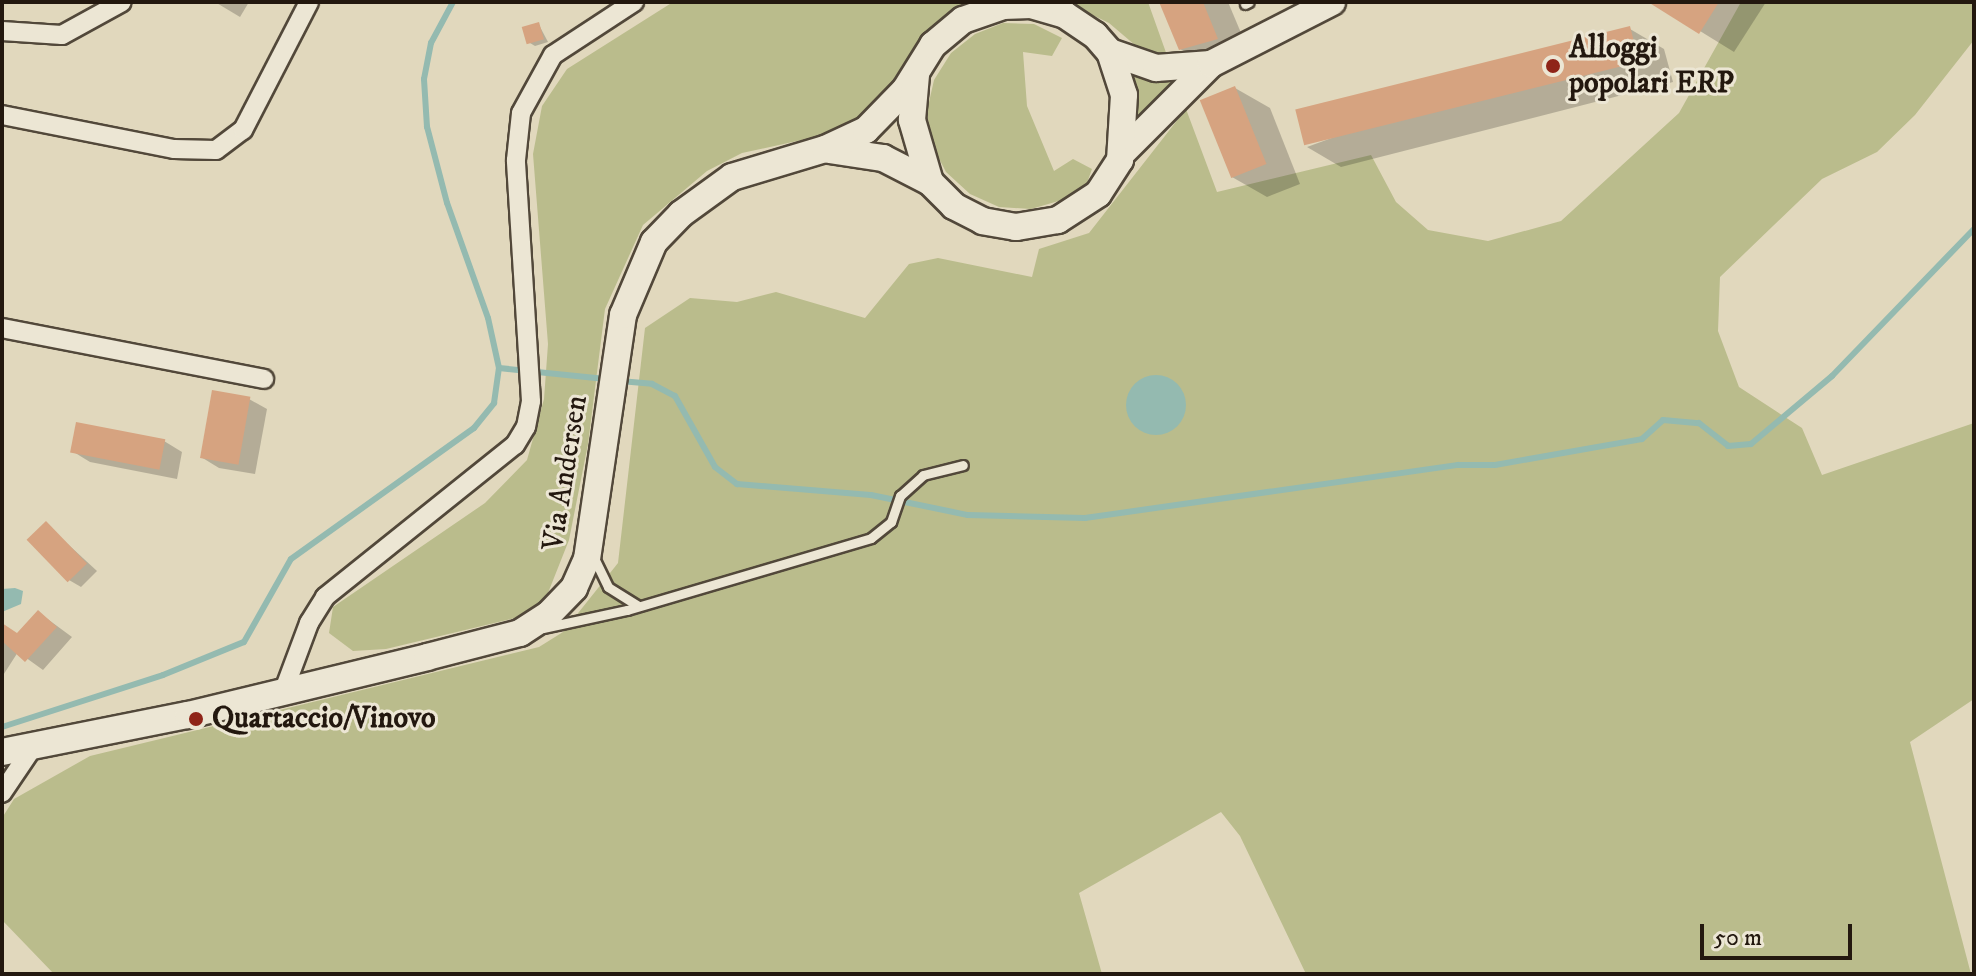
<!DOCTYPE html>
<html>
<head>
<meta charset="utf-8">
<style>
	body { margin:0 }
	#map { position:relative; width:1976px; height:976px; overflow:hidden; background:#e1d8bd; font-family:"IM FELL DW Pica",serif }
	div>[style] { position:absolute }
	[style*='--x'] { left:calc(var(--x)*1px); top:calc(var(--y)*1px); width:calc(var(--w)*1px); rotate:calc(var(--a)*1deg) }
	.green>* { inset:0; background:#babc8c }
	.water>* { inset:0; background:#94bab0 }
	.round { border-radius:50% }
	.shadow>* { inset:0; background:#0003 }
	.stream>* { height:6px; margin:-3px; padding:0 3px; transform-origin:3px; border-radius:3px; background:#94bab0 }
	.building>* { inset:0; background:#d6a380; transform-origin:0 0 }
	.roads { filter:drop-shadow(2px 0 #52483a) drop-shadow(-2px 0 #52483a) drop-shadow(0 2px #52483a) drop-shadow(0 -2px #52483a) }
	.lane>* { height:9px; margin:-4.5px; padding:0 4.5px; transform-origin:4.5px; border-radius:4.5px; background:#ece6d4 }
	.street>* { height:18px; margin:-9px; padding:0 9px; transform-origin:9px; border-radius:9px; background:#ece6d4 }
	.secondary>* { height:26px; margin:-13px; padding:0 13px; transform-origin:13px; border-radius:13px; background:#ece6d4 }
	.dots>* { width:22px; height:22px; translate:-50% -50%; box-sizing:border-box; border:4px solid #ece6d4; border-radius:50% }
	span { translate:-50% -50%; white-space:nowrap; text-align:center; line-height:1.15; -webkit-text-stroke:6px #ece6d4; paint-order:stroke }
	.poi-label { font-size:30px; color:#23180f; font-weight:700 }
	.left { translate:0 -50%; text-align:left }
	.street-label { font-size:30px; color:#23180f }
	.frame { position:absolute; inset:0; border:4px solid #23180f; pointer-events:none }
	.scale { position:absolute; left:1700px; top:924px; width:152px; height:36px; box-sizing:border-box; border:4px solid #23180f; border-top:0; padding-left:10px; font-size:24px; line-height:28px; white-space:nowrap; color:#23180f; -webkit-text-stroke:6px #ece6d4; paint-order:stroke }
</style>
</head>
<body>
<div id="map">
	<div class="green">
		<div style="clip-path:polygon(673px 2px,971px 2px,941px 19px,877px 107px,838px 132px,742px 153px,707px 171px,643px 225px,605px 309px,588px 444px,569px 540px,546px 598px,515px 618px,386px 649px,353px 651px,329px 633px,333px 607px,485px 503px,527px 460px,544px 399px,548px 344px,533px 154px,542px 106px,567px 69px)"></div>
		<div style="clip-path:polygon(1066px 2px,1148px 2px,1169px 61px,1149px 57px,1109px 23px)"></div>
		<div style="clip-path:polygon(1741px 2px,1974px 2px,1974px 40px,1915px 115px,1877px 152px,1822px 179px,1720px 277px,1718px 331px,1739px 387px,1802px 428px,1822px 475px,1974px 423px,1974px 699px,1910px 742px,1971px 974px,1306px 974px,1240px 836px,1221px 812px,1079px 893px,1102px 974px,54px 974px,2px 920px,2px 818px,14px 799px,90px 756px,539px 647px,563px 632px,618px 563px,645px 328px,690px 298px,737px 302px,776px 292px,865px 318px,909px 264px,938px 258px,1032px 277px,1039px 249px,1089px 233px,1186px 109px,1217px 192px,1371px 155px,1396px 202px,1428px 230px,1488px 241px,1561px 221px,1679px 113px)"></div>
		<div style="clip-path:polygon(1003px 23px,1034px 24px,1062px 38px,1052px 56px,1023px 52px,1027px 106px,1054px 171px,1073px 159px,1092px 169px,1087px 183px,1062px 200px,1031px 209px,999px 207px,970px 194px,946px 172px,931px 143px,927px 111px,934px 80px,951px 53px,975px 34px)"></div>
		<div style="clip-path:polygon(1129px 75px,1146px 79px,1174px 81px,1137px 119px)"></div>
	</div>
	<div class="water">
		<div class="round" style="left:1126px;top:375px;width:60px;height:60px"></div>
		<div style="clip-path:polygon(15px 588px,23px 591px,21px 604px,2px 612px,2px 589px)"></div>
	</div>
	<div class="shadow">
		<div style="clip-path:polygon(215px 2px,249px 2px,240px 17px)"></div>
		<div style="clip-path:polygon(1161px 2px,1228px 2px,1252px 59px,1215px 69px,1180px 49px)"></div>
		<div style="clip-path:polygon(1653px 2px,1766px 2px,1734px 52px)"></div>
		<div style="clip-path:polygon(539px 25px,548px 42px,535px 46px,530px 43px)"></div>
		<div style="clip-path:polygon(1630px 29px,1664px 49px,1673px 82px,1341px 167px,1307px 147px)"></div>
		<div style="clip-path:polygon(1235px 88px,1270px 108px,1300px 184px,1267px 197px,1232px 177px)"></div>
		<div style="clip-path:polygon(249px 399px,267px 409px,255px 474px,219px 468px,201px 457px)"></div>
		<div style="clip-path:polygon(164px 441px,182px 452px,177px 479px,90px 462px,72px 451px)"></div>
		<div style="clip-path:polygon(46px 524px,97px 571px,81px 587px,69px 580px)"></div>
		<div style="clip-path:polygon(38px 612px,72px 637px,43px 670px,18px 652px,2px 677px,2px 625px,17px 634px)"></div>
	</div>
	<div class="stream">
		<div style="--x:499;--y:368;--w:107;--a:5.9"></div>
		<div style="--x:620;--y:381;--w:32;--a:5"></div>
		<div style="--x:652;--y:384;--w:26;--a:28"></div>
		<div style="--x:675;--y:396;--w:81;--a:60.6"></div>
		<div style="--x:715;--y:467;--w:28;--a:38"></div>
		<div style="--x:737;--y:484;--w:134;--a:4.7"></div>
		<div style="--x:871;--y:495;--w:99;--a:11.7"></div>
		<div style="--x:968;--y:515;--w:117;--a:1.5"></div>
		<div style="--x:1085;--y:518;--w:377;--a:-8.1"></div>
		<div style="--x:1458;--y:465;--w:37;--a:0"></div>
		<div style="--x:1495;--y:465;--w:149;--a:-10"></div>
		<div style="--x:1642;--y:439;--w:28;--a:-42"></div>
		<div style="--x:1663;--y:420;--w:36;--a:5"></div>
		<div style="--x:1699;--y:423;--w:37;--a:38"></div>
		<div style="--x:1728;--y:446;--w:23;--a:-5"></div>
		<div style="--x:1751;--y:444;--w:106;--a:-40"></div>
		<div style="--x:1832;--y:376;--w:204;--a:-46"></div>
		<div style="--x:2;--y:727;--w:169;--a:-17.9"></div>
		<div style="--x:163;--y:675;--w:87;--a:-22.2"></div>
		<div style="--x:244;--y:642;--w:95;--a:-60.5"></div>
		<div style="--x:291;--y:559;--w:225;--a:-35.6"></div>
		<div style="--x:474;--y:428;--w:32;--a:-51"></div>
		<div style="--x:494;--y:403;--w:35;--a:-82"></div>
		<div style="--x:499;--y:368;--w:51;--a:-102.4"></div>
		<div style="--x:488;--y:318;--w:122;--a:-109.6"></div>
		<div style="--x:447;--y:203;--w:79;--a:-104.7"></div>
		<div style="--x:427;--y:127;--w:48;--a:-93.6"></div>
		<div style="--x:424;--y:79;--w:37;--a:-79"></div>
		<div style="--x:431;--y:43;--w:47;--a:-61.8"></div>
	</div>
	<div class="building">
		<div style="clip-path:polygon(1159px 2px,1203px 2px,1218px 39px,1179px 50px)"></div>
		<div style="clip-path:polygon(1648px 2px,1719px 2px,1699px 34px)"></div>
		<div style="left:539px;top:22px;width:18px;height:18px;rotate:74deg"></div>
		<div style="left:1630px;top:26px;width:37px;height:345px;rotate:76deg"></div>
		<div style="left:1235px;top:86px;width:84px;height:38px;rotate:68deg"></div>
		<div style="left:212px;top:390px;width:39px;height:69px;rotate:10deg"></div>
		<div style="left:76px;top:422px;width:91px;height:31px;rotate:11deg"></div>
		<div style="left:46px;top:521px;width:59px;height:27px;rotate:46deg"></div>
		<div style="clip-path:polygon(38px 610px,57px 627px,25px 662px,2px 641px,2px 623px,17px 633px)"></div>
	</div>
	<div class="roads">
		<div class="lane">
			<div style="--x:1245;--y:4;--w:4;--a:-27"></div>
			<div style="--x:594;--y:558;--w:32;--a:64"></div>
			<div style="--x:608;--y:587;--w:36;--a:32"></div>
			<div style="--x:543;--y:628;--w:86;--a:-12.1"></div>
			<div style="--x:627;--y:610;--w:254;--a:-16.4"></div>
			<div style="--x:871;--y:538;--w:26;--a:-39"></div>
			<div style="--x:891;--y:522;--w:28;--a:-71"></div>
			<div style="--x:900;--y:496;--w:31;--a:-42"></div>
			<div style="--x:923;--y:475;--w:41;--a:-14"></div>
		</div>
		<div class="street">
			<div style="--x:2;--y:31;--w:60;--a:3.8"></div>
			<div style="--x:62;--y:35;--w:68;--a:-28.8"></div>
			<div style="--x:2;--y:115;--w:175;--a:11.2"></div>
			<div style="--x:174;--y:149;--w:42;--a:1.4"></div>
			<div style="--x:216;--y:150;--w:34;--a:-37"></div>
			<div style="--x:243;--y:130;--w:144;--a:-62.7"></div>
			<div style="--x:2;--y:328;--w:267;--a:11"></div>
			<div style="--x:284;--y:690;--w:72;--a:-69.5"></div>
			<div style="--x:309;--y:623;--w:31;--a:-58"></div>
			<div style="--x:325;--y:597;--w:243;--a:-38.7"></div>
			<div style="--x:515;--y:445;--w:21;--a:-59"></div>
			<div style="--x:526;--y:427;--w:26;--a:-79"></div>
			<div style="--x:531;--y:401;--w:241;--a:-93.6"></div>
			<div style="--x:516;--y:160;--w:47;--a:-83.9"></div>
			<div style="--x:521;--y:113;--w:66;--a:-61.1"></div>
			<div style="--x:553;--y:55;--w:97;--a:-33.2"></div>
			<div style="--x:2;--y:793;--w:55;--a:-56"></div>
		</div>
		<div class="secondary">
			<div style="--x:1110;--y:52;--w:49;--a:19.2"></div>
			<div style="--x:1156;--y:68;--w:55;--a:-4.2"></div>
			<div style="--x:829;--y:150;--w:55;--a:8.4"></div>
			<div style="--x:883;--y:158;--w:53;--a:27.1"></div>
			<div style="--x:1124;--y:151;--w:123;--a:-45"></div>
			<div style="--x:1211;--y:64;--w:136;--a:-27.1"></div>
			<div style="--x:2;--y:752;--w:190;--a:-11.3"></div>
			<div style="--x:188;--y:715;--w:246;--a:-13.6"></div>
			<div style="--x:427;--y:657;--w:96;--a:-14.5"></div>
			<div style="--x:520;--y:633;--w:35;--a:-33"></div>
			<div style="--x:549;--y:614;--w:36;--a:-46"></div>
			<div style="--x:574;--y:588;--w:32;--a:-66"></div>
			<div style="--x:587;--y:559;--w:247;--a:-81.6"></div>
			<div style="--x:623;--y:315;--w:79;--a:-67"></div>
			<div style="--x:654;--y:242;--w:39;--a:-46"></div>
			<div style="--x:681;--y:214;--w:63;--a:-36"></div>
			<div style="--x:732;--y:177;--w:97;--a:-16.8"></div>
			<div style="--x:825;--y:149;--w:45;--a:-24.9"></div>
			<div style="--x:866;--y:130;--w:56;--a:-45.7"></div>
			<div style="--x:905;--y:90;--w:53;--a:-58.1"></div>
			<div style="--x:933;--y:45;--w:39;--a:-40"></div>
			<div style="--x:963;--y:20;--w:42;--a:-19.3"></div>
			<div style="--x:1003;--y:6;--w:28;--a:-2"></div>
			<div style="--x:1031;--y:5;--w:35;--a:16"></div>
			<div style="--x:1065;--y:15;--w:36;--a:34"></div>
			<div style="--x:1095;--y:35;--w:23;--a:49"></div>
			<div style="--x:1110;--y:52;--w:45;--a:72"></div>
			<div style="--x:1124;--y:95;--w:65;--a:93.5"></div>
			<div style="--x:1120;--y:160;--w:40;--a:122.9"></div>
			<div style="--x:1098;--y:194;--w:48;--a:147"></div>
			<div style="--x:1058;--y:220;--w:43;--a:170.5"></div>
			<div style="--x:1016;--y:227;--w:34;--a:-170"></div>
			<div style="--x:983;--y:221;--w:33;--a:-153"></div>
			<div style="--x:954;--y:206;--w:34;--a:-135"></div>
			<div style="--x:930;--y:182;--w:65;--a:-106.2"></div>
			<div style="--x:912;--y:120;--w:45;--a:-84.9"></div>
		</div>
	</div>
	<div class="dots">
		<div style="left:1553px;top:66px;background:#8f2418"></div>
		<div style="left:196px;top:719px;background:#8f2418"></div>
	</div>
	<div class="poi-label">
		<span class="left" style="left:1569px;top:66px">Alloggi<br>popolari ERP</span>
		<span class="left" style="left:212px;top:719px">Quartaccio/Vinovo</span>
	</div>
	<div class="street-label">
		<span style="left:566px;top:473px;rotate:-81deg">Via Andersen</span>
	</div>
	<div class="frame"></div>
	<div class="scale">50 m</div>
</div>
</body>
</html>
